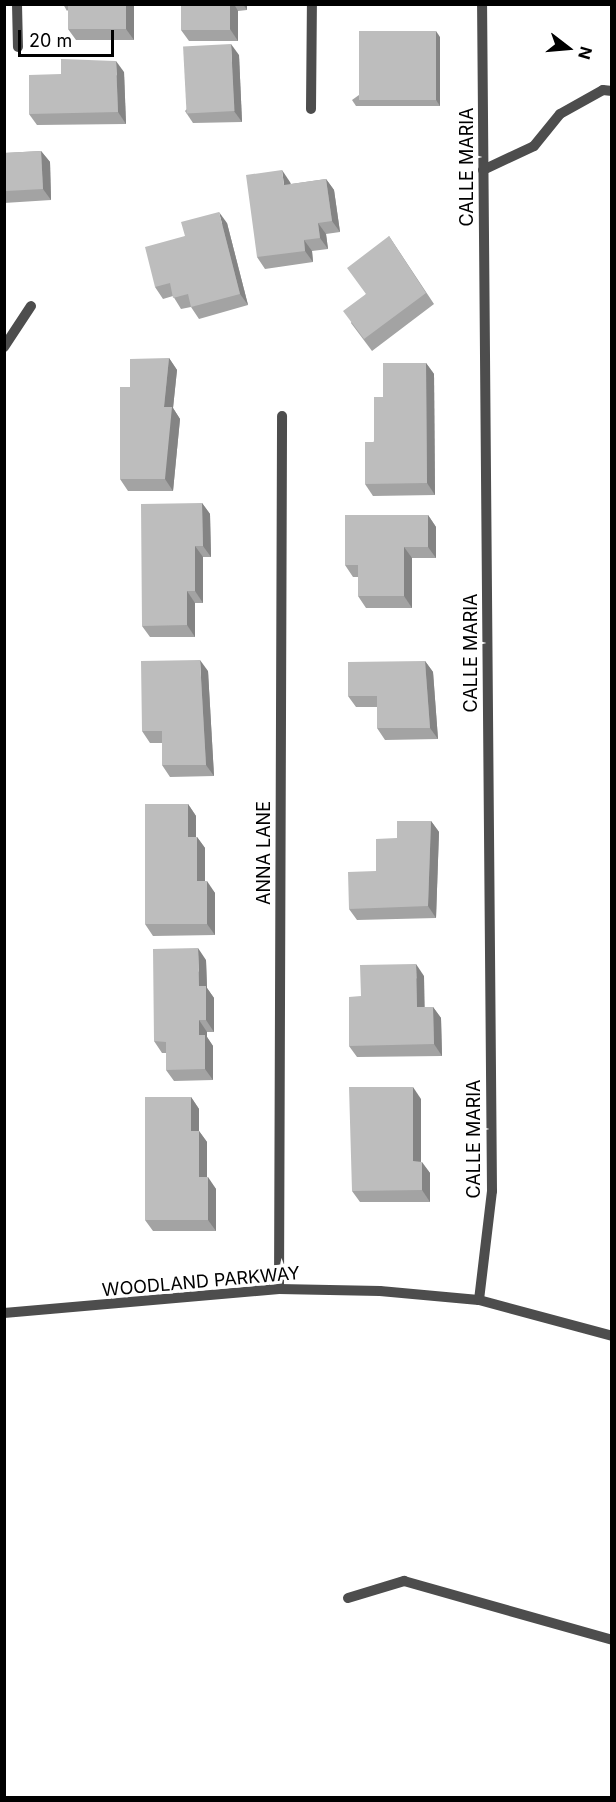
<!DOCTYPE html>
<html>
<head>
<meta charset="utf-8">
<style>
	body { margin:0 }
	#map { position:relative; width:616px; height:1802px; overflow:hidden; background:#fff; font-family:Inter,sans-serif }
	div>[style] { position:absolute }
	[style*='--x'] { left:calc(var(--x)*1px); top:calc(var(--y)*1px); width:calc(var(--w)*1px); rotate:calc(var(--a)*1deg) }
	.minor>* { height:10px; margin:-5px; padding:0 5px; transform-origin:5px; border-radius:5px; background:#4d4d4d }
	.wall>* { inset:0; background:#a3a3a3 }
	.shaded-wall>* { inset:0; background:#848484 }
	.building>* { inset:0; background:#bdbdbd; transform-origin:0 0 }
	span { translate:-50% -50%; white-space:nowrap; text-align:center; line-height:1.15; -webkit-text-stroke:6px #fff; paint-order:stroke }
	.street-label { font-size:18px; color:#000 }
	.frame { position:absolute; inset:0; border:6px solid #000; pointer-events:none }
	.north { position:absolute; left:538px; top:18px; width:60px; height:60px; -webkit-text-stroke:4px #fff; paint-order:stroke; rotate:106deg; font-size:16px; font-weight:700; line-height:24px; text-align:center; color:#000 }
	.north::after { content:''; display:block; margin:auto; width:21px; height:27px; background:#000; clip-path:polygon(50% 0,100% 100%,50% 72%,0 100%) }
	.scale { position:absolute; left:18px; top:30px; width:96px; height:27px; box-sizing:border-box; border:3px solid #000; border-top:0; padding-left:8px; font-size:18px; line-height:21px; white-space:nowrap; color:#000; -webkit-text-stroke:4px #fff; paint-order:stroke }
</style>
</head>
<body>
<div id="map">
	<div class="minor">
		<div style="--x:17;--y:4;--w:43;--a:88.7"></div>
		<div style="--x:311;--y:109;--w:105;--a:-89.5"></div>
		<div style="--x:483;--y:170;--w:56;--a:-25.2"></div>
		<div style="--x:534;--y:146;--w:41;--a:-50.9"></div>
		<div style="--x:560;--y:114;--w:49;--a:-29.2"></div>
		<div style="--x:603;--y:90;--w:9;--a:6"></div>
		<div style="--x:4;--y:347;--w:49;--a:-56.6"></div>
		<div style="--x:279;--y:1289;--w:873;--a:-89.8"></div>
		<div style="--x:479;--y:1300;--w:110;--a:-83.2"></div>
		<div style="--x:492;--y:1191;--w:1187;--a:-90.48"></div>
		<div style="--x:4;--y:1313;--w:276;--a:-5"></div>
		<div style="--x:279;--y:1289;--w:101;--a:1.1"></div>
		<div style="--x:380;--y:1291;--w:99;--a:5.2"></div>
		<div style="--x:479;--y:1300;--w:138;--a:15.1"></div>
		<div style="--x:348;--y:1598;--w:59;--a:-16.9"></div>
		<div style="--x:404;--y:1581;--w:216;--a:15.8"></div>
	</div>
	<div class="wall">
		<div style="clip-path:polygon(63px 4px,134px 4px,134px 40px,76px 40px,68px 29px,68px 10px,67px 11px)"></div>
		<div style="clip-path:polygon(181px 4px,247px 4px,247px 10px,238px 11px,238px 41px,189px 41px,181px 30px)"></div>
		<div style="clip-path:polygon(440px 37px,440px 106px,356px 106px,352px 100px)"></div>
		<div style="clip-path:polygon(239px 55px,242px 122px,193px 123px,185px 111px)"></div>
		<div style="clip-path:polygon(124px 72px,126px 124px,37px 125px,29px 114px)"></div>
		<div style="clip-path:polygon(41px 151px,50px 162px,51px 200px,4px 203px,4px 153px)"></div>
		<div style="clip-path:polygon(326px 179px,334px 190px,340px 232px,326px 234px,328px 249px,312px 251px,313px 262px,265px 269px,257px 257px,290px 182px,291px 184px)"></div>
		<div style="clip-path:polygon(227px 223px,248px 305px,199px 319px,191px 307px,181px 309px,173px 296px,163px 299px,155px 287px,185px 236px)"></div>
		<div style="clip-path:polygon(389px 236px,434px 304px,372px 351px,351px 323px,366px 294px)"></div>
		<div style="clip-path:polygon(169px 358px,177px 370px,173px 408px,180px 419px,173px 491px,128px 491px,120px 479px,130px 387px)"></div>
		<div style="clip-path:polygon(426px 363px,434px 374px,435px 495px,373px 496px,365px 484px,383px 397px)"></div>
		<div style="clip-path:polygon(202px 503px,210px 514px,211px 557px,203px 557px,203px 603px,195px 603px,195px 637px,150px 637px,142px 626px)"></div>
		<div style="clip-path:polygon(428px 515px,436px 527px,436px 558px,412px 558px,412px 608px,366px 608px,358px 596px,358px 577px,353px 577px,345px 565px)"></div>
		<div style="clip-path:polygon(425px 661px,433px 672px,438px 739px,385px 740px,377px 728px,377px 707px,356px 707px,348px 696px)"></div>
		<div style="clip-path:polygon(208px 671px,214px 776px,170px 777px,162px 765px,162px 743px,150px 743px,142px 731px)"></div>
		<div style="clip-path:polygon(188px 804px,196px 816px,196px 837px,197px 837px,205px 848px,205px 881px,215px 893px,215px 935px,153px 936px,145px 924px)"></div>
		<div style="clip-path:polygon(431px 821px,439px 832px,436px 918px,357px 920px,349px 909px,376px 871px,397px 838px)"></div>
		<div style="clip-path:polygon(206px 960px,207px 988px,214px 998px,214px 1032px,207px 1032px,207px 1037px,213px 1046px,213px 1080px,174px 1081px,166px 1070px,166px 1053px,162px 1053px,154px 1041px)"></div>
		<div style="clip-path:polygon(424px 976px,424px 1007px,433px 1007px,441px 1018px,442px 1056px,357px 1057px,349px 1046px,361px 996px)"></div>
		<div style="clip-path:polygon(191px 1097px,199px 1109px,199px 1131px,207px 1142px,207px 1177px,216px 1189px,216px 1231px,153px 1231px,145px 1220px)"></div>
		<div style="clip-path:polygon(421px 1099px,421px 1162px,430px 1173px,430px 1202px,360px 1202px,352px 1191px)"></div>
	</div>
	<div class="shaded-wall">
		<div style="clip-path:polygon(126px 4px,134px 4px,134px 40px,126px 29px)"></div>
		<div style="clip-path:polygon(230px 4px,234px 4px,238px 11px,238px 41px,230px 29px)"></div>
		<div style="clip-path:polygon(243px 4px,247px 4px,247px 10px)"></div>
		<div style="clip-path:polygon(436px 31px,440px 37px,440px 106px,436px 100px)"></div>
		<div style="clip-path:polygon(231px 44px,239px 55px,242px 122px,234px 111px)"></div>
		<div style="clip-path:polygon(116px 61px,124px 72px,126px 124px,118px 112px)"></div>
		<div style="clip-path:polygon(41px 151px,50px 162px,51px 200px,43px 189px)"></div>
		<div style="clip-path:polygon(282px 170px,290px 182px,292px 196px,284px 185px)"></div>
		<div style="clip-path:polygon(326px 179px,334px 190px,340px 232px,332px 221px)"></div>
		<div style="clip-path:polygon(219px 212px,227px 223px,248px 305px,240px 294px)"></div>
		<div style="clip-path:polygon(318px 223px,326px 234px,328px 249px,320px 238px)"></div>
		<div style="clip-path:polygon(304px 240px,312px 251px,313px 262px,305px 251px)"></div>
		<div style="clip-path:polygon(169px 358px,177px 370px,173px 408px,180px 419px,173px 491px,165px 479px,164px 407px)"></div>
		<div style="clip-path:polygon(426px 363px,434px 374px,435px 495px,427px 483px)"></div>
		<div style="clip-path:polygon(202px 503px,210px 514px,211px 557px,203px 546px)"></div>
		<div style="clip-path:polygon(428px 515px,436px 527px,436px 558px,428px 547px)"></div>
		<div style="clip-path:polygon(195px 546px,203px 557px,203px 603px,195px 591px)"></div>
		<div style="clip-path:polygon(404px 547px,412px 558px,412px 608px,404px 596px)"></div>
		<div style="clip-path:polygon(187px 591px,195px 603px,195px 637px,187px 625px)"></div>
		<div style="clip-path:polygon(200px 660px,208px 671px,214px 776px,206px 765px)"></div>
		<div style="clip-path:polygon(425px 661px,433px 672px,438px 739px,430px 728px)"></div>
		<div style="clip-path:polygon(188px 804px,196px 816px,196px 848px,188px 837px)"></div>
		<div style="clip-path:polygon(431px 821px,439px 832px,436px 918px,428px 906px)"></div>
		<div style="clip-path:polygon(197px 837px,205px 848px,205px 893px,197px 881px)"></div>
		<div style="clip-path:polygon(207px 881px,215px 893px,215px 935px,207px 924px)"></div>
		<div style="clip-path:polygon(198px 948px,206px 960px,207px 988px,214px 998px,214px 1032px,206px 1020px,199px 986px)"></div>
		<div style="clip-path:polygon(416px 964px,424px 976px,425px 1019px,417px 1007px)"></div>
		<div style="clip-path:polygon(433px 1007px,441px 1018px,442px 1056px,434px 1044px)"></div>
		<div style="clip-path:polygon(199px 1020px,207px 1032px,207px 1037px,213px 1046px,213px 1080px,205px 1069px,199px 1035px)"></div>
		<div style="clip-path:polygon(413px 1087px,421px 1099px,421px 1173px,413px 1161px)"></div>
		<div style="clip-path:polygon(191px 1097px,199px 1109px,199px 1142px,191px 1131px)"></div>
		<div style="clip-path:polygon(199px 1131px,207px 1142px,207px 1189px,199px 1177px)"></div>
		<div style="clip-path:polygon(422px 1162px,430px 1173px,430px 1202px,422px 1190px)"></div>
		<div style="clip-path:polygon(208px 1177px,216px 1189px,216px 1231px,208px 1220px)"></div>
	</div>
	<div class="building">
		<div style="left:68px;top:4px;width:58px;height:25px"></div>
		<div style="left:181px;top:4px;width:49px;height:26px"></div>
		<div style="left:359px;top:31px;width:77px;height:69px"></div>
		<div style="left:231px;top:44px;width:67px;height:48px;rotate:87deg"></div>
		<div style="clip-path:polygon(61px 59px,116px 61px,118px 112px,29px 114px,29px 75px,61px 74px)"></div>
		<div style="left:41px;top:151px;width:38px;height:37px;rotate:87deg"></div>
		<div style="clip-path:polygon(282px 170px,284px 185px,326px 179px,332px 221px,318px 223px,320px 238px,304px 240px,305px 251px,257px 257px,246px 175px)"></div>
		<div style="clip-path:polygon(219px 212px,240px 294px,191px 307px,188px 294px,173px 298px,170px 283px,155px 287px,145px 247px,185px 236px,181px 222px)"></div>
		<div style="clip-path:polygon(389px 236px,426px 293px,364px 339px,343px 311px,366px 294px,347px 268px)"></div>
		<div style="clip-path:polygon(169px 358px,164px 407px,172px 407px,165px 479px,120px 479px,120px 387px,130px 387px,130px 359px)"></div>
		<div style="clip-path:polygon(383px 363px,426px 363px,427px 483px,365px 484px,365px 442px,374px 442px,374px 397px,383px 397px)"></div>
		<div style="clip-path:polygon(202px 503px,203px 546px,195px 546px,195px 591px,187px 591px,187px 625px,142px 626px,141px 504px)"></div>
		<div style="clip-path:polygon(345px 515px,428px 515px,428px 547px,404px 547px,404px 596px,358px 596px,358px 565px,345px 565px)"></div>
		<div style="clip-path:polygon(200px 660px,206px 765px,162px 765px,162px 731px,142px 731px,141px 661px)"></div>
		<div style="clip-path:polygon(425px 661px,430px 728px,377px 728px,377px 696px,348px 696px,348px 662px)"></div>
		<div style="clip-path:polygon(145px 804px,188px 804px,188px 837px,197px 837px,197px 881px,207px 881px,207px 924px,145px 924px)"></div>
		<div style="clip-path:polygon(397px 821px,431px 821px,428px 906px,349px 909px,348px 872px,376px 871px,376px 839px,397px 838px)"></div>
		<div style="clip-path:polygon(198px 948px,199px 986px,206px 986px,206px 1020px,199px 1020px,199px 1035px,205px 1035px,205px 1069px,166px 1070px,166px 1042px,154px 1041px,153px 949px)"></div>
		<div style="clip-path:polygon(416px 964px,417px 1007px,433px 1007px,434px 1044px,349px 1046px,349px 997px,361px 996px,360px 965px)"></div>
		<div style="clip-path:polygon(349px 1087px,413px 1087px,413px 1161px,422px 1162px,422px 1190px,352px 1191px)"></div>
		<div style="clip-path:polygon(145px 1097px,191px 1097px,191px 1131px,199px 1131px,199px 1177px,208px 1177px,208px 1220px,145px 1220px)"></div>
	</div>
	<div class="street-label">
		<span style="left:467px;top:167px;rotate:-90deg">CALLE MARIA</span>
		<span style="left:471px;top:653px;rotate:-90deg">CALLE MARIA</span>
		<span style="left:264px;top:853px;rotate:-90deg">ANNA LANE</span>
		<span style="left:474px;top:1139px;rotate:-90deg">CALLE MARIA</span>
		<span style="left:201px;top:1282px;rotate:-5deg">WOODLAND PARKWAY</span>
	</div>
	<div class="frame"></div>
	<div class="north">N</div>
	<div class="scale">20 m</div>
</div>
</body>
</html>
